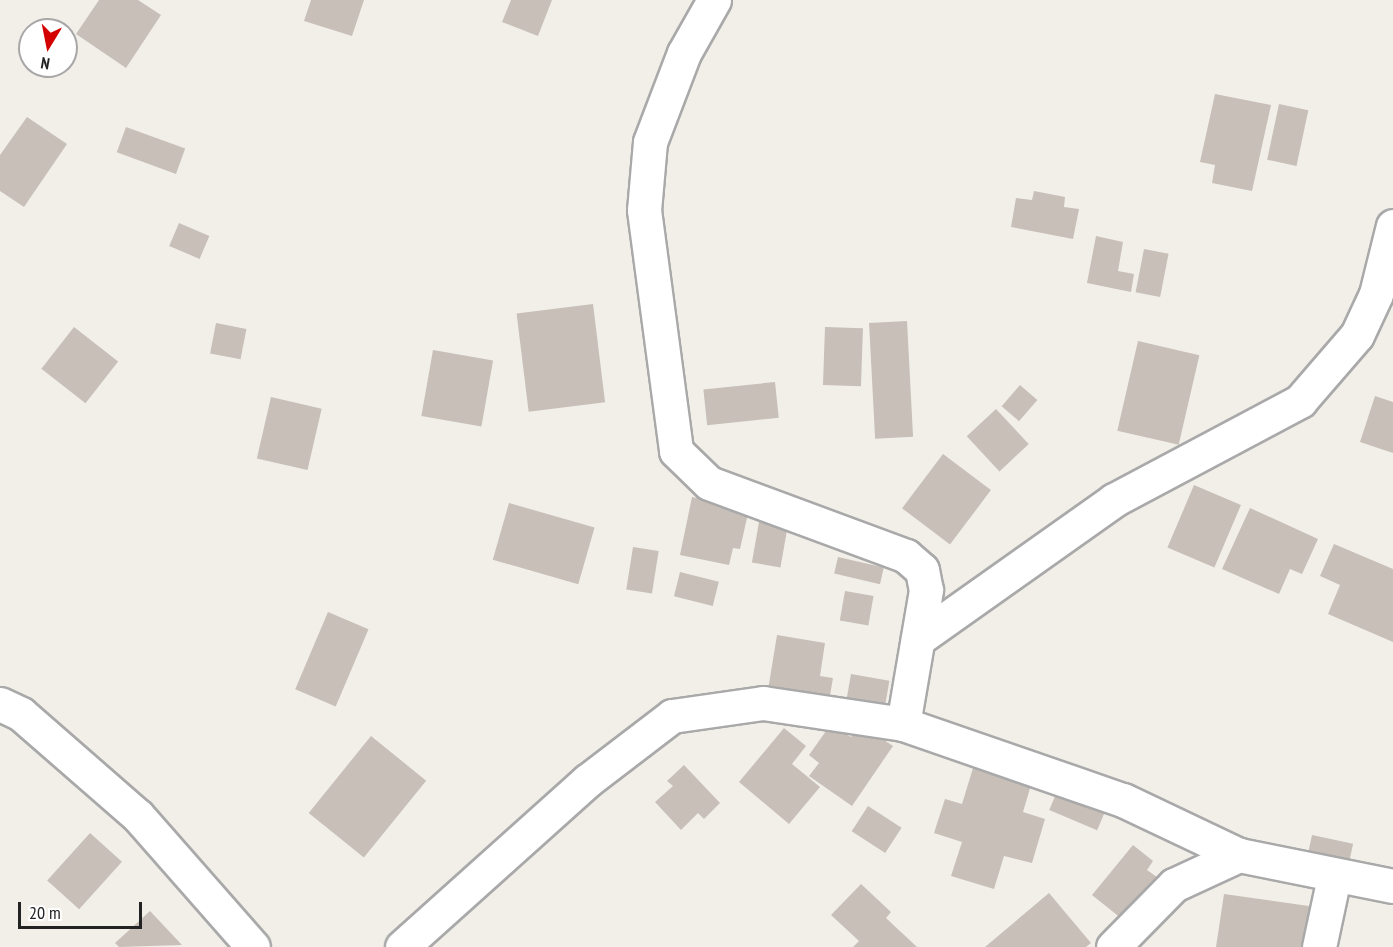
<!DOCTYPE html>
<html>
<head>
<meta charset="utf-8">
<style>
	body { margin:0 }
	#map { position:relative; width:1393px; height:947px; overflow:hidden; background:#f2efe9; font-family:"PT Sans Narrow",sans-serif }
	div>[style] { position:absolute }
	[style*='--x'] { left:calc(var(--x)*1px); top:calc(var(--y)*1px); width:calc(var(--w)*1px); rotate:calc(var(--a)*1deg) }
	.building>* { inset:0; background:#c7bfb8; transform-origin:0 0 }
	.roads { filter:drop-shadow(2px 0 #a9a9a9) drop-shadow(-2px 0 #a9a9a9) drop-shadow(0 2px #a9a9a9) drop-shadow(0 -2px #a9a9a9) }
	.minor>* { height:33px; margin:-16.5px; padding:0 16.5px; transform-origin:16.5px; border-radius:16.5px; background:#fff }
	span { translate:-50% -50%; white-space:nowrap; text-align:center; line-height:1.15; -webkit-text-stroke:4.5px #fff; paint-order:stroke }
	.north { position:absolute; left:18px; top:18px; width:60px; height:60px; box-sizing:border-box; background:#fff; border:2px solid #a7a7a7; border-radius:50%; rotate:190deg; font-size:16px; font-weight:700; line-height:24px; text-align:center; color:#222 }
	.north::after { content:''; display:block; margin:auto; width:21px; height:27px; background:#d40000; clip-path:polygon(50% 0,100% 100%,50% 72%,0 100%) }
	.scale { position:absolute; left:18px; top:902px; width:124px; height:27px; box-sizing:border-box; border:3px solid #222; border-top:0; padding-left:8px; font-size:18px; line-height:21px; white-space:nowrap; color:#222; -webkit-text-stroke:4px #fff; paint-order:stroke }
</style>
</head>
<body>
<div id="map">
	<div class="building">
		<div style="clip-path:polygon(99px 0,138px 0,161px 15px,126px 68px,76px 34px)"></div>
		<div style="clip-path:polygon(311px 0,364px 0,352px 36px,304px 21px)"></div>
		<div style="clip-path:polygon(511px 0,552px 0,538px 36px,502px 22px)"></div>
		<div style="clip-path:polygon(1215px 94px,1271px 105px,1252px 191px,1212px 183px,1215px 165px,1200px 162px)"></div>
		<div style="left:1279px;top:104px;width:30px;height:57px;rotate:12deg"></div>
		<div style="clip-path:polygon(27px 117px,67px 144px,24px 207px,0 191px,0 155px)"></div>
		<div style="left:126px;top:127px;width:63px;height:27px;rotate:20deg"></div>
		<div style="clip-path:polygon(1034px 191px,1065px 197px,1064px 207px,1079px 209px,1073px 239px,1011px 227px,1016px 198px,1032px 200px)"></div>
		<div style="left:179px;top:223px;width:33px;height:25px;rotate:23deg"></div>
		<div style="clip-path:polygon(1096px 236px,1123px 242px,1118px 271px,1134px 274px,1131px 292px,1087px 283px)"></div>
		<div style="left:1144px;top:249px;width:25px;height:44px;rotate:11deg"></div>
		<div style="left:593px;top:304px;width:99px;height:77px;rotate:83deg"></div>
		<div style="left:907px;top:321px;width:116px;height:38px;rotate:87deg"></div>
		<div style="left:216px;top:323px;width:31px;height:31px;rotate:11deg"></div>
		<div style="left:74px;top:327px;width:56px;height:53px;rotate:38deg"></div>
		<div style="left:825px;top:327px;width:38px;height:58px;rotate:2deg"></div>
		<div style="left:1138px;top:341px;width:63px;height:92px;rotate:13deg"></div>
		<div style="left:433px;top:350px;width:61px;height:67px;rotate:10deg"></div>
		<div style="left:775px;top:382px;width:36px;height:72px;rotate:84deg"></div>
		<div style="left:1020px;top:385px;width:23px;height:28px;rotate:41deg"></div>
		<div style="clip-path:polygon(1375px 396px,1393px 402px,1393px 453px,1360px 442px)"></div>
		<div style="left:271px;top:397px;width:52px;height:63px;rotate:13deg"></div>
		<div style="left:996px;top:409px;width:48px;height:40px;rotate:47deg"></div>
		<div style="left:943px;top:454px;width:60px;height:68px;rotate:37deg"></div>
		<div style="left:1194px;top:485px;width:51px;height:68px;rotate:23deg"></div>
		<div style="clip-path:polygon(692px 497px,749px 509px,740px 549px,733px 548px,729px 565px,680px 555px)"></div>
		<div style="left:509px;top:503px;width:89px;height:59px;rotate:16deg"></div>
		<div style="clip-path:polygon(1250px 508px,1318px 539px,1302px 574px,1290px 569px,1279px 594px,1222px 569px)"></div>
		<div style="left:759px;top:522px;width:29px;height:41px;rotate:10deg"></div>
		<div style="clip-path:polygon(1334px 544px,1393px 569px,1393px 642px,1328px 614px,1340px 585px,1320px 576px)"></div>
		<div style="left:633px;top:547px;width:26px;height:43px;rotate:9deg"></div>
		<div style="left:838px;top:557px;width:47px;height:17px;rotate:13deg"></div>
		<div style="left:680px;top:572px;width:40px;height:25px;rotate:14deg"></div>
		<div style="left:845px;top:591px;width:29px;height:30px;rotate:10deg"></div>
		<div style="left:328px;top:612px;width:44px;height:84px;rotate:23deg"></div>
		<div style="clip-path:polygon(777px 635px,825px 643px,820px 676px,833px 678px,829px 701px,768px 690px)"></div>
		<div style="left:851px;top:674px;width:39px;height:34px;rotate:10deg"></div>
		<div style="clip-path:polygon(831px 724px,851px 737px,860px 724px,893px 746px,852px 806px,809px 776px,819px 763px,809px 755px)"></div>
		<div style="clip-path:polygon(784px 728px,806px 746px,792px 764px,820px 787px,789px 824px,739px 782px)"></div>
		<div style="left:371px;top:736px;width:71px;height:99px;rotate:39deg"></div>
		<div style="clip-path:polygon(684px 765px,720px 803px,704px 819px,698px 813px,681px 830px,655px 802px,673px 786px,667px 781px)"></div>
		<div style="clip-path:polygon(973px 768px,1031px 785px,1023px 812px,1045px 819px,1032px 863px,1004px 856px,994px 889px,951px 876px,962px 842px,934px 833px,945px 799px,962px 804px)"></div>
		<div style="left:1059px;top:787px;width:52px;height:25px;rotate:23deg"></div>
		<div style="left:868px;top:806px;width:40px;height:30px;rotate:33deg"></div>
		<div style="left:90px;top:833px;width:43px;height:64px;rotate:42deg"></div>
		<div style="left:1312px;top:835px;width:42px;height:23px;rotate:12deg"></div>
		<div style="clip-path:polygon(1133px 845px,1153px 861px,1147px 870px,1161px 880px,1127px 923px,1092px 895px)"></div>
		<div style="clip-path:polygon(861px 884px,891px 912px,886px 918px,917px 947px,853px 947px,859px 941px,831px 915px)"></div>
		<div style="clip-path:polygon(1049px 893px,1091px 943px,1086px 947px,985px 947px)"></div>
		<div style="clip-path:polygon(1224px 894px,1316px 907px,1311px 947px,1216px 947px)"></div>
		<div style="clip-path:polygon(150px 911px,182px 945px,119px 947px,115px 943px)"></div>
	</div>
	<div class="roads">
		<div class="minor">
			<div style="--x:714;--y:0;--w:61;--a:119.5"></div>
			<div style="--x:684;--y:53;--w:95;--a:110.9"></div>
			<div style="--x:650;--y:142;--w:68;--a:95"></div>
			<div style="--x:644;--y:210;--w:243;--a:82.4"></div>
			<div style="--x:676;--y:451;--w:46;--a:44.1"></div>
			<div style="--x:709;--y:483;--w:210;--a:20.3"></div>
			<div style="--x:906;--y:556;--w:21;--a:41"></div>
			<div style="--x:922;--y:570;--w:20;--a:79"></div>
			<div style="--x:926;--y:590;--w:136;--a:99.7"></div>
			<div style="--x:918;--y:639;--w:240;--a:-35.3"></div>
			<div style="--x:1114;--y:500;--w:211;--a:-28"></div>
			<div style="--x:1300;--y:401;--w:87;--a:-49.2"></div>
			<div style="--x:1357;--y:335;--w:45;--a:-65.1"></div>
			<div style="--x:1376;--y:294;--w:70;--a:-76"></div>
			<div style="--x:0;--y:704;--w:23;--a:25"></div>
			<div style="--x:21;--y:714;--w:155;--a:41.1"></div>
			<div style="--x:138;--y:816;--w:174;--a:48.7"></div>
			<div style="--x:402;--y:947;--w:249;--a:-41.9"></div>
			<div style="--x:587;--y:781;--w:107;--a:-37.4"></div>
			<div style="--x:672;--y:716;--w:92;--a:-8.1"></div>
			<div style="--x:763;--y:703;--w:142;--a:8.5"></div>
			<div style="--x:903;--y:724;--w:233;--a:19.1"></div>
			<div style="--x:1123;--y:800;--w:128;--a:25.4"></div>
			<div style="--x:1113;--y:947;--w:87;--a:-45.5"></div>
			<div style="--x:1174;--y:885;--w:72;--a:-24.8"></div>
			<div style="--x:1239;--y:855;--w:157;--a:11.4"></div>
			<div style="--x:1319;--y:947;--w:72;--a:-77.9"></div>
		</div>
	</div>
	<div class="north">N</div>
	<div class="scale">20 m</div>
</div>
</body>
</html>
